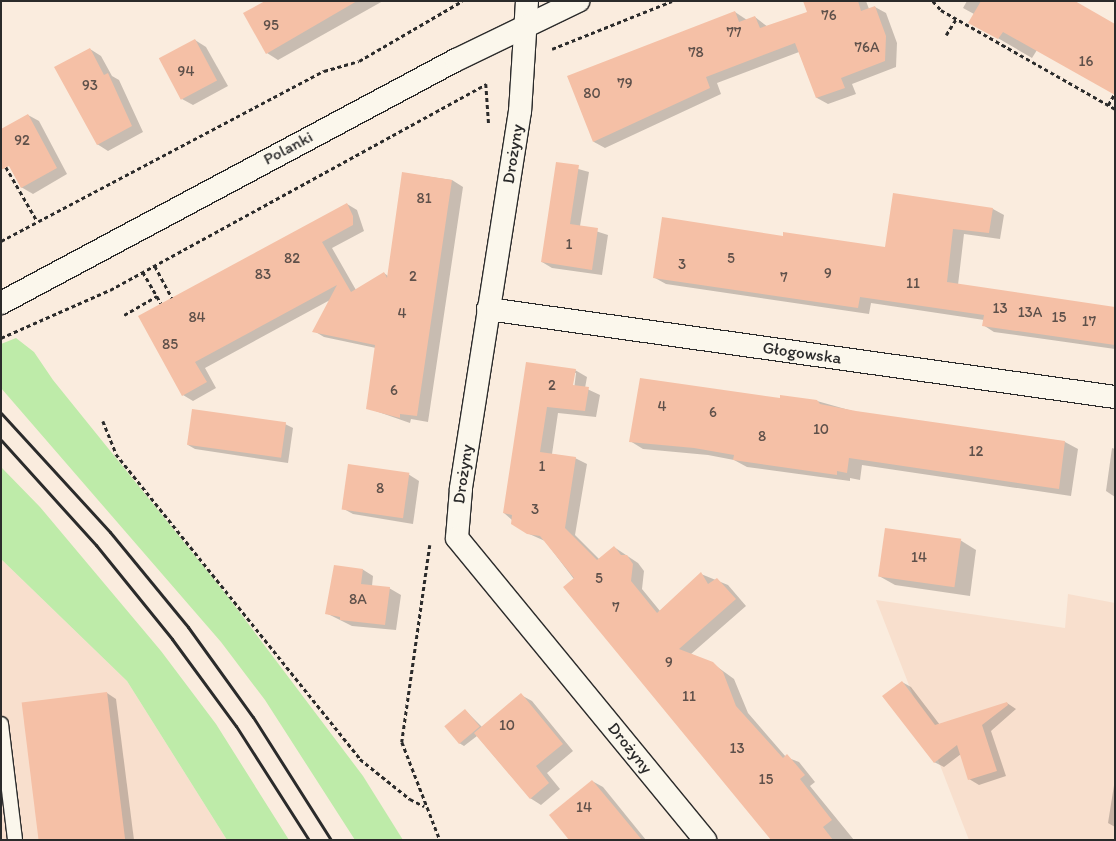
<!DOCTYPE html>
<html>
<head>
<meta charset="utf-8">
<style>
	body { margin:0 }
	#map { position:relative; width:1116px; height:841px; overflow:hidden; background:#faecde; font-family:Itim,sans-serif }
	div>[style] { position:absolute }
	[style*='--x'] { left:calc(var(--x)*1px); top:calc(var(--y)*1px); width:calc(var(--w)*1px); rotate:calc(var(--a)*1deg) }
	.built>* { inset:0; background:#f8dfcd }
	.green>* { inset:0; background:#beeba9 }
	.shadow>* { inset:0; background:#0003 }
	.building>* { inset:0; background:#f5c0a6; transform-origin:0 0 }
	.path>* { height:2.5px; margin-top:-1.25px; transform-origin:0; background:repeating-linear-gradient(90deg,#2b2b2b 0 4px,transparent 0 7px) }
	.roads { filter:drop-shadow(1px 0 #2b2b2b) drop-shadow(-1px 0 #2b2b2b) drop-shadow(0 1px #2b2b2b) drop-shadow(0 -1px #2b2b2b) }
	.lane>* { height:14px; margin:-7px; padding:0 7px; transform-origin:7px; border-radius:7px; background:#fbf7ec }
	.street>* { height:22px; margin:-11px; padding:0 11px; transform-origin:11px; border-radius:11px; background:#fbf7ec }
	.secondary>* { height:22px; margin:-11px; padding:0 11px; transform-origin:11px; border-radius:11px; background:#fbf7ec }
	.rail>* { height:3px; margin:-1.5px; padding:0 1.5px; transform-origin:1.5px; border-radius:1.5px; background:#2b2b2b }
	span { translate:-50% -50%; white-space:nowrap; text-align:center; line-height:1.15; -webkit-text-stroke:3px #fbf7ec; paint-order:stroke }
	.number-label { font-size:15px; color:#5e504a }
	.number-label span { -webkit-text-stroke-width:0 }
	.street-label { font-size:17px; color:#2b2b2b }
	.frame { position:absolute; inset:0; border:2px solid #2b2b2b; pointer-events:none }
</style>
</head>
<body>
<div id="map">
	<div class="built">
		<div style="clip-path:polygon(1px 559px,127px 681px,227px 840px,1px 840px)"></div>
		<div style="clip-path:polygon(1068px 594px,1115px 603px,1115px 840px,969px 840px,876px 600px,1065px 628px)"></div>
	</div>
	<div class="green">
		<div style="clip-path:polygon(16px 338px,34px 352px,53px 380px,225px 593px,363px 776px,403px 840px,355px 840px,265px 700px,221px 642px,1px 388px,1px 344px)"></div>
		<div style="clip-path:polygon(1px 467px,40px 507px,161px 651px,216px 724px,289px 840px,227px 840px,127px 681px,1px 559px)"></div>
	</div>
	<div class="shadow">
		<div style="clip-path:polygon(267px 1px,383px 1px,278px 60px,267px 53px)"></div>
		<div style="clip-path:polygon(804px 1px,866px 1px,869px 9px,875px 7px,886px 13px,897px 43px,896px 67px,852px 84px,856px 94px,828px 104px,817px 98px,799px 52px,717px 83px,721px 94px,605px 148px,594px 142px,569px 77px,735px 12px,747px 20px,755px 17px,768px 27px,808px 13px)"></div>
		<div style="clip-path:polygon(967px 1px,1073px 1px,1115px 25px,1115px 94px,1037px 50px,1032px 58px,970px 22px,974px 14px,963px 8px)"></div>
		<div style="clip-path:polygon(195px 40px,206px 47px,228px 86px,193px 105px,182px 99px)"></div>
		<div style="clip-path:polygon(90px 49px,101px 56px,112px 76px,119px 80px,143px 132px,108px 151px,97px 144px)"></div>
		<div style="clip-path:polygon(28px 115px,39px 121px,67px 174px,33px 194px,21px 187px,1px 150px,1px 130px)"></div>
		<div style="clip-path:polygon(557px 163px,589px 172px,580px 226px,608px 235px,602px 275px,552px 268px,542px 262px)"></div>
		<div style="clip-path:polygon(403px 173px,452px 180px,463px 187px,428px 422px,411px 419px,410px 423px,367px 408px,376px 348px,324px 337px,314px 331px,330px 300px,205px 368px,216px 388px,193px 401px,183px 395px,140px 316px,347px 204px,357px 210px,364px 231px,332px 248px,356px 290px,384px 273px,388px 276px)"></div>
		<div style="clip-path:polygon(993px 209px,1004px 215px,1000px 239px,964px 234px,958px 285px,1115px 308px,1115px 349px,994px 332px,983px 325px,984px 320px,871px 303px,869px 314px,666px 284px,655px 278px,783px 237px,886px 248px)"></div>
		<div style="clip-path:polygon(evenodd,527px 363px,575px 370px,587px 377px,585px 388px,600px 395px,596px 417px,558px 413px,552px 454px,575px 458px,587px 464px,575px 535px,599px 559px,614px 547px,638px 563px,644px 571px,642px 589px,660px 611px,701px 574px,728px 585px,746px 606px,691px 654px,712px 663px,734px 679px,748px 713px,786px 757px,799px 762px,815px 782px,810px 786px,854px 840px,772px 840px,545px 541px,527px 533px,504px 513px,527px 363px,574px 373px,576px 373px,574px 390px,572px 390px,574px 373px)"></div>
		<div style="clip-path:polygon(780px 399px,817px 401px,856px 412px,1065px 442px,1078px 449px,1071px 496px,862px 465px,860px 480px,850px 478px,850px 481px,747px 467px,734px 460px,708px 455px,643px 449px,630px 441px)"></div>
		<div style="clip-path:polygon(285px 424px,293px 428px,288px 463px,195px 449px,188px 445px)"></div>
		<div style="clip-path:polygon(1112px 448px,1115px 449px,1115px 497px,1106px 491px)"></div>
		<div style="clip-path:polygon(408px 474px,419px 481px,413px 524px,353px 514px,342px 508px)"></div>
		<div style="clip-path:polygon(960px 540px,976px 550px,970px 596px,895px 585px,879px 576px)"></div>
		<div style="clip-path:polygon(362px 569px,373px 576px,372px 586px,389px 588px,401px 595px,396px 630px,352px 626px,326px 613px)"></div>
		<div style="clip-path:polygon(902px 682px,911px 687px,940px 725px,1007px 703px,1016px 709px,991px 731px,1006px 776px,979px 785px,969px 779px,961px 754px,944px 767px,934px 762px)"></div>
		<div style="clip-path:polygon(107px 693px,116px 699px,134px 840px,39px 840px)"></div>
		<div style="clip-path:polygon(521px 695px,532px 701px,573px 751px,547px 773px,560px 789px,541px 805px,530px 798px,477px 736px,464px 746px,459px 743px,465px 710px,482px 727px)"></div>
		<div style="clip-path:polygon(1115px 779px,1115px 827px,1108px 823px)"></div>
		<div style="clip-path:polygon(592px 781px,603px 787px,646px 840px,569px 840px)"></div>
	</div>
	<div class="building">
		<div style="clip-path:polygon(265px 1px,357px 1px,266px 54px,243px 13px)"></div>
		<div style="clip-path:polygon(803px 1px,858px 1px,861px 11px,875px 6px,886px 36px,885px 61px,841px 78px,845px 88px,816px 98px,795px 43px,706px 77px,710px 88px,593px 142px,567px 76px,735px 11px,739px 22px,755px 16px,760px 28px,807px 12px)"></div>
		<div style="clip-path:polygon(981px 1px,1075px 1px,1115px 24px,1115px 95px,1003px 32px,998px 39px,968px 23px)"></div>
		<div style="left:195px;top:39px;width:47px;height:41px;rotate:62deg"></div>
		<div style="clip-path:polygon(90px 48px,104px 75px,108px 73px,132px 126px,97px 145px,54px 67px)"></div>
		<div style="clip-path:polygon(28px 114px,57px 168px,21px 188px,9px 166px,1px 170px,1px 129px)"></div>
		<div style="clip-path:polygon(556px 162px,579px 165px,570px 224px,598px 228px,592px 270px,541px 262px)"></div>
		<div style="clip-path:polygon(402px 172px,452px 180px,417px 416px,400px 414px,400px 418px,366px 409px,375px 345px,312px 332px,337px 285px,195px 362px,207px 382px,182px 396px,138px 316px,347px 203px,353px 216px,353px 225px,322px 242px,351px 292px,384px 272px,387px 278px)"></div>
		<div style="clip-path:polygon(893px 193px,993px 208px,989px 233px,953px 229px,947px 282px,1115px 307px,1115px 345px,982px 326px,984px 315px,860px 297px,858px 308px,653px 278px,662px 217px,783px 236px,783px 232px,885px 247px)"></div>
		<div style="clip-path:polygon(526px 362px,576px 369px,573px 385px,589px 387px,585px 411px,547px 407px,540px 452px,576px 457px,565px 528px,597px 560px,614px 546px,621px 555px,627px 555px,633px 564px,631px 581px,657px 613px,701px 572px,708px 584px,717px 578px,736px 599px,679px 649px,713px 662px,723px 672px,736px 706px,783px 758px,787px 754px,805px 775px,800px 779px,832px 820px,823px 827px,833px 840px,771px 840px,563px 587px,574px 578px,540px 536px,527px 534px,511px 524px,512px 515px,503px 513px)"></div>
		<div style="clip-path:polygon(640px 378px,780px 398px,780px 395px,817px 400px,820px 404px,856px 411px,1065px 441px,1059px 489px,849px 458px,847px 473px,837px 471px,837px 475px,733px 460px,734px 455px,694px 448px,629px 442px)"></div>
		<div style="left:192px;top:409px;width:95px;height:36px;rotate:8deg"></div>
		<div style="left:348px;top:464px;width:62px;height:46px;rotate:8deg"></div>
		<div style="left:885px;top:528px;width:77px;height:49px;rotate:8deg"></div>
		<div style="clip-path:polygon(334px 565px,363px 569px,361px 584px,390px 587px,385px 625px,340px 620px,340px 617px,325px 614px)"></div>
		<div style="clip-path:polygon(902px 681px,935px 725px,1007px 702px,1008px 705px,982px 725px,997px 771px,968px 780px,957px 745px,934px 763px,882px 696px)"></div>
		<div style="left:107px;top:692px;width:149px;height:86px;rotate:83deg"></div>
		<div style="clip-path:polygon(521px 693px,563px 744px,536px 766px,549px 783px,530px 799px,474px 733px)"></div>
		<div style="left:465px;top:709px;width:23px;height:27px;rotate:50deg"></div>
		<div style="clip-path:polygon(592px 780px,613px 805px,642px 840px,569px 840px,549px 815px)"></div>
	</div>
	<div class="path">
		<div style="--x:933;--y:1;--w:12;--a:48"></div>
		<div style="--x:941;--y:10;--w:200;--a:29.6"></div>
		<div style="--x:946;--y:35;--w:19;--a:-58"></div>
		<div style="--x:552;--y:49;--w:129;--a:-21.8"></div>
		<div style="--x:1108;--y:105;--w:14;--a:-60"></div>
		<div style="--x:6;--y:167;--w:62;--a:60.1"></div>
		<div style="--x:1;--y:241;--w:365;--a:-27.8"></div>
		<div style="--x:324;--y:71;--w:36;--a:-16"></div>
		<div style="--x:359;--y:61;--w:119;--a:-30.2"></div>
		<div style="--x:155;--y:266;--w:36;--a:62"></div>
		<div style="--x:143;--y:272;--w:36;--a:60"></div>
		<div style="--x:124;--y:315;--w:38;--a:-30"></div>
		<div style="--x:1;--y:338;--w:119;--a:-23.8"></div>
		<div style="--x:110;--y:290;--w:429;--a:-28.7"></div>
		<div style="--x:486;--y:84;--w:39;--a:86"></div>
		<div style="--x:103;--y:421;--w:35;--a:68"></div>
		<div style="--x:116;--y:454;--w:391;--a:51.3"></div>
		<div style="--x:360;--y:759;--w:64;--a:38.7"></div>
		<div style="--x:410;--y:799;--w:16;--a:27"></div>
		<div style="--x:430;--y:545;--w:199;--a:98.1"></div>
		<div style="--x:402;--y:742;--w:105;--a:68.8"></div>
	</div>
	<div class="roads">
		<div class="lane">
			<div style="--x:1;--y:724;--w:117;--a:83.1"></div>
		</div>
		<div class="street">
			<div style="--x:527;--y:1;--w:110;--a:93.6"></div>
			<div style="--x:520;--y:111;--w:383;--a:98.9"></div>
			<div style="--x:461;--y:489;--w:49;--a:94.7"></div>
			<div style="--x:457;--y:538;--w:391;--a:50.6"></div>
			<div style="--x:488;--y:309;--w:633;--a:7.99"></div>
		</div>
		<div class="secondary">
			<div style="--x:1;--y:303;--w:516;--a:-28.11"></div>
			<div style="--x:456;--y:60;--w:136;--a:-25.8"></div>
		</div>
	</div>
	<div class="rail">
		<div style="--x:1;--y:413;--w:161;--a:47.5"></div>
		<div style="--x:110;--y:532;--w:123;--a:50.6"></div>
		<div style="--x:188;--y:627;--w:111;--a:54.2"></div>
		<div style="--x:253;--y:717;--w:146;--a:57.6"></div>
		<div style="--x:1;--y:440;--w:142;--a:47.9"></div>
		<div style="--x:96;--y:545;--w:121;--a:51"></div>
		<div style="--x:172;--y:639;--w:108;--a:53.7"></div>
		<div style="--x:236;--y:726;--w:135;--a:57.4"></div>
	</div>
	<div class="number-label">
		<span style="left:829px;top:16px">76</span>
		<span style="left:271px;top:26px">95</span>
		<span style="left:734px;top:33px">77</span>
		<span style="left:867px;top:48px">76A</span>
		<span style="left:696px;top:53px">78</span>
		<span style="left:1086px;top:62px">16</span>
		<span style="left:186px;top:72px">94</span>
		<span style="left:625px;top:84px">79</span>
		<span style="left:90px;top:86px">93</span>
		<span style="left:592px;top:94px">80</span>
		<span style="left:22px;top:141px">92</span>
		<span style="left:424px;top:199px">81</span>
		<span style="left:569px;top:245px">1</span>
		<span style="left:292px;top:259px">82</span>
		<span style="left:731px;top:259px">5</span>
		<span style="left:682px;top:265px">3</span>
		<span style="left:828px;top:274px">9</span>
		<span style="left:263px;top:275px">83</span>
		<span style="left:413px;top:277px">2</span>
		<span style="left:784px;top:278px">7</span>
		<span style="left:913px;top:284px">11</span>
		<span style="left:1000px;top:309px">13</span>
		<span style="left:1030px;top:313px">13A</span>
		<span style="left:402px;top:314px">4</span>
		<span style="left:197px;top:318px">84</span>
		<span style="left:1059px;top:318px">15</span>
		<span style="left:1089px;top:322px">17</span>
		<span style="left:170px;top:345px">85</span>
		<span style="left:552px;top:386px">2</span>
		<span style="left:394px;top:391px">6</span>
		<span style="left:662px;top:407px">4</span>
		<span style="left:713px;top:413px">6</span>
		<span style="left:821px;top:430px">10</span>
		<span style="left:762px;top:437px">8</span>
		<span style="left:976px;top:452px">12</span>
		<span style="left:542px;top:467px">1</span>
		<span style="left:380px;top:489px">8</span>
		<span style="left:535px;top:510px">3</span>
		<span style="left:919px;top:558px">14</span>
		<span style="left:599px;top:579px">5</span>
		<span style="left:358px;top:600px">8A</span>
		<span style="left:616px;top:608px">7</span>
		<span style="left:669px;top:663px">9</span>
		<span style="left:689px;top:697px">11</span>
		<span style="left:507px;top:726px">10</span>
		<span style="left:737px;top:749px">13</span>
		<span style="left:766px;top:780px">15</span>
		<span style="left:584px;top:808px">14</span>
	</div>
	<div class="street-label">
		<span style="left:288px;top:148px;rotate:-28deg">Polanki</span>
		<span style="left:513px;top:154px;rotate:-81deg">Drożyny</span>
		<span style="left:802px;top:353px;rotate:8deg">Głogowska</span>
		<span style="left:463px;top:474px;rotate:-82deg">Drożyny</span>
		<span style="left:630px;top:748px;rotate:51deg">Drożyny</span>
	</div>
	<div class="frame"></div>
</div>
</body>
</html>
